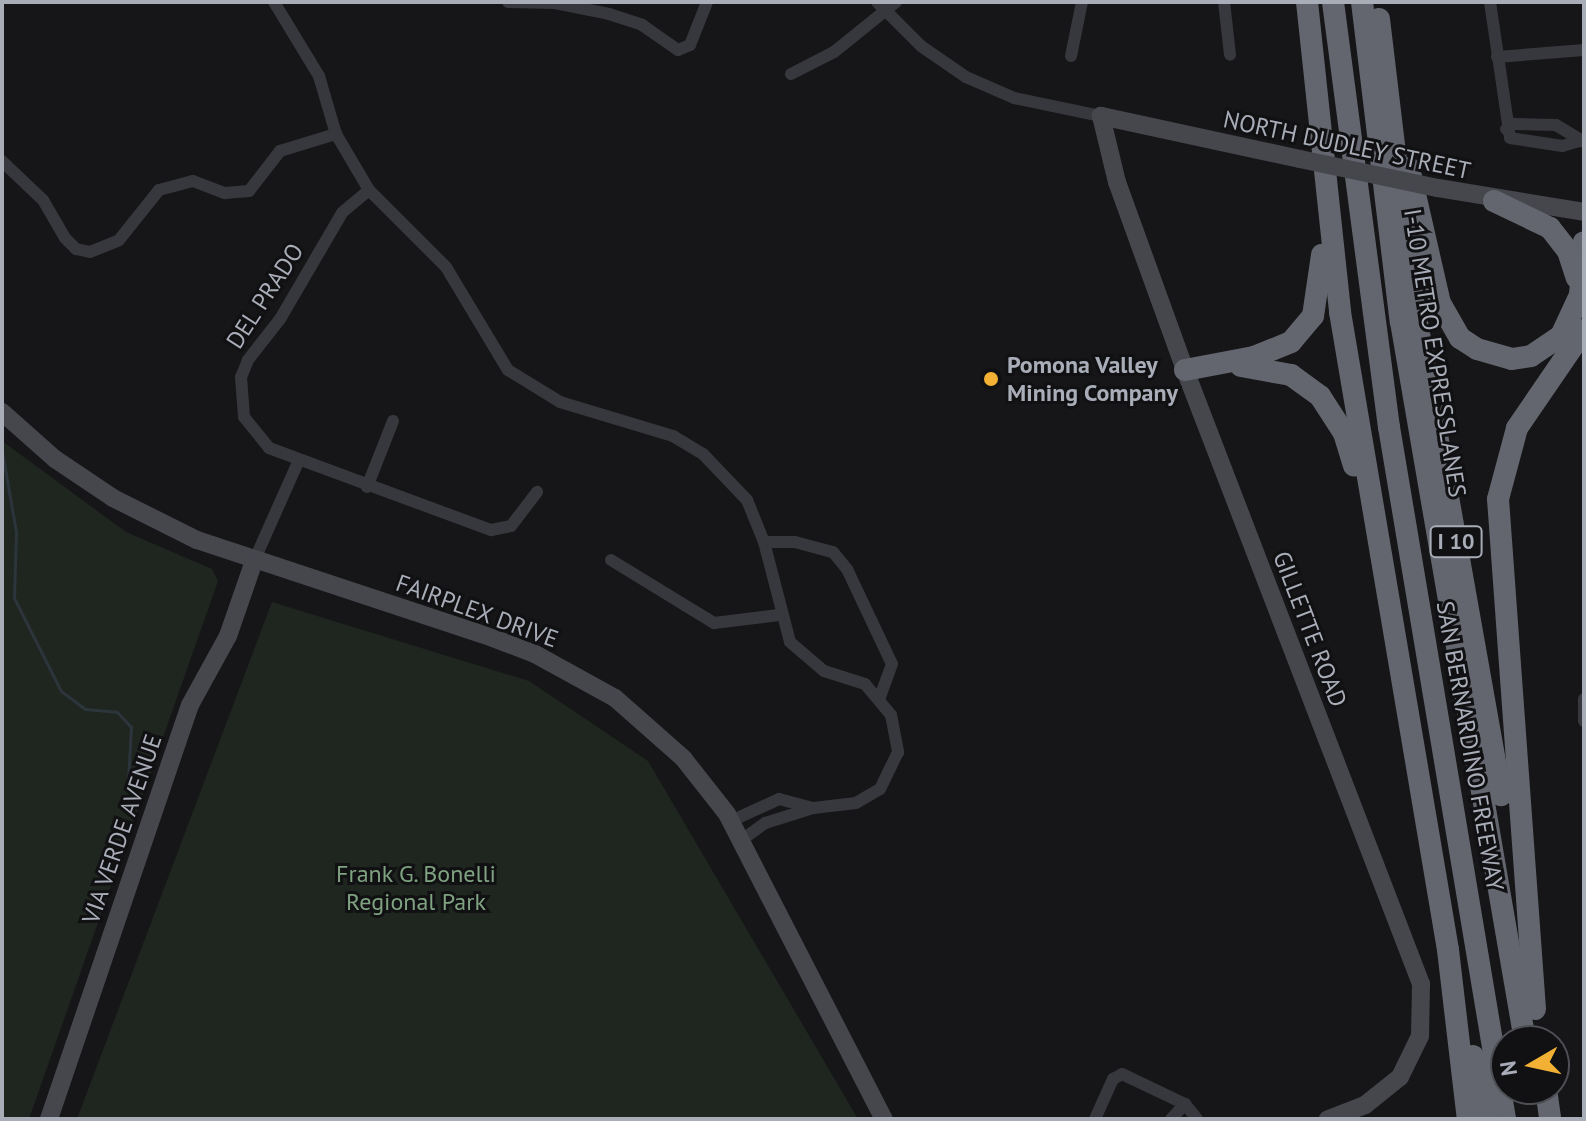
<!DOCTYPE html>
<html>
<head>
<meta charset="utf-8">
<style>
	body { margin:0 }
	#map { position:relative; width:1586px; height:1121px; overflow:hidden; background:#161618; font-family:"PT Sans",sans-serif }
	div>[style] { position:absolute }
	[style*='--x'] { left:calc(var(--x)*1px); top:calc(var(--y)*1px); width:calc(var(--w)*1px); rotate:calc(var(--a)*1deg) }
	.green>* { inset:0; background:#1e261f }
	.stream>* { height:3px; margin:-1.5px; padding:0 1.5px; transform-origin:1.5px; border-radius:1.5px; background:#2c353c }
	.street>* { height:12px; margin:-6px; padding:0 6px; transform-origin:6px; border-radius:6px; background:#37383d }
	.secondary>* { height:18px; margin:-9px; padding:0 9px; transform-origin:9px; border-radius:9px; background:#45474d }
	.highway>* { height:22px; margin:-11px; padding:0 11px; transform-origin:11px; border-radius:11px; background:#63666e }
	.secondary-bridge>* { height:18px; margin:-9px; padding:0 9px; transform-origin:9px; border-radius:9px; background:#45474d }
	.dots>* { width:22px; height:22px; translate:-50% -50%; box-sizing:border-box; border:4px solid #111113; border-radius:50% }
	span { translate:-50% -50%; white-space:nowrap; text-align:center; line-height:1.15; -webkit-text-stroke:6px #111113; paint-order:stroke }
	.shield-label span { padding:2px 6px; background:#111113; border:2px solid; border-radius:6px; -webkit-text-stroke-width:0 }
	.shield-label { font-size:22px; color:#a8adb8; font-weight:700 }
	.street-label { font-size:24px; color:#a8adb8 }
	.poi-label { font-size:24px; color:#a8adb8; font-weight:700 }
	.left { translate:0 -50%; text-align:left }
	.park-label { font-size:24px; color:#7fa381 }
	.frame { position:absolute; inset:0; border:4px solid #a8adb8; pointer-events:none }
	.north { position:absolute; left:1490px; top:1025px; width:80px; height:80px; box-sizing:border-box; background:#111113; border:2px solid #4d4f55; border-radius:50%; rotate:261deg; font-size:22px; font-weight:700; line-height:32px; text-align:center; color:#a8adb8 }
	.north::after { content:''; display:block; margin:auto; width:28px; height:36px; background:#f2b134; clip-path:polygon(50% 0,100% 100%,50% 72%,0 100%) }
</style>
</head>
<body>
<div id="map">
	<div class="green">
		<div style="clip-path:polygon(2px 441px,126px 532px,212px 569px,218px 581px,29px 1119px,2px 1119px)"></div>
		<div style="clip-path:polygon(272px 602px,529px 681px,648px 761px,858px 1119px,77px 1119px)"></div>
	</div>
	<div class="stream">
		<div style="--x:2;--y:451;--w:82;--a:80.2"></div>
		<div style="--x:16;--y:532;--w:66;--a:91.7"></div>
		<div style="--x:14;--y:598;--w:104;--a:63.2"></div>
		<div style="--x:61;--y:691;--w:30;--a:37"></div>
		<div style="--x:85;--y:709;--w:32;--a:5"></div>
		<div style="--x:117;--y:712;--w:21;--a:47"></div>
		<div style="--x:131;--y:727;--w:53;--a:93.2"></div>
		<div style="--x:128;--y:780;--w:19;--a:69"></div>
	</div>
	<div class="street">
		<div style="--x:274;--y:2;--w:87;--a:58.7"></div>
		<div style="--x:319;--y:76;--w:60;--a:73.7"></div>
		<div style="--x:336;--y:134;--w:65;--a:59.5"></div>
		<div style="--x:369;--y:190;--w:109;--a:45"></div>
		<div style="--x:446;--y:267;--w:120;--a:59"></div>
		<div style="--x:508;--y:370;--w:61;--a:31.6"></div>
		<div style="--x:560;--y:402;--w:118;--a:16.7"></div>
		<div style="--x:673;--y:436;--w:35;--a:31"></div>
		<div style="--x:703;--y:454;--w:64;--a:46.3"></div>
		<div style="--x:747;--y:500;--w:45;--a:68"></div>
		<div style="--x:764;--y:542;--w:103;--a:75.4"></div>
		<div style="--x:790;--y:642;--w:45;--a:40.5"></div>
		<div style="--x:824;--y:671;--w:43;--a:17.6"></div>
		<div style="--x:865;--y:684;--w:40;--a:50"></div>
		<div style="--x:891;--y:715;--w:38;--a:79"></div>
		<div style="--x:898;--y:752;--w:41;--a:115.9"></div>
		<div style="--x:880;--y:789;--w:28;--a:150"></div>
		<div style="--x:856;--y:803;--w:43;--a:173.4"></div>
		<div style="--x:813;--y:808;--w:50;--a:162.6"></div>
		<div style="--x:765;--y:823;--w:29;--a:144"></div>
		<div style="--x:508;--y:2;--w:47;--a:1.2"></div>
		<div style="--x:555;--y:3;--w:55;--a:11.5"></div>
		<div style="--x:609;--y:14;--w:35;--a:18"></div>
		<div style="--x:642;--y:25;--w:44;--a:34.8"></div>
		<div style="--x:678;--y:50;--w:13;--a:-23"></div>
		<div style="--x:690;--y:45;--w:46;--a:-68.4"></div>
		<div style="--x:877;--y:2;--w:62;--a:45"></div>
		<div style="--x:921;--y:46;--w:55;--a:34.6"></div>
		<div style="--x:966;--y:77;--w:52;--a:23.6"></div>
		<div style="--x:1014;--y:98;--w:89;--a:11.7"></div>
		<div style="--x:1224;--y:2;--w:53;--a:83.5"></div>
		<div style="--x:1490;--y:2;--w:137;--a:81.6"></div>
		<div style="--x:1510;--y:138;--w:53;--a:8.7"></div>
		<div style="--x:1562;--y:146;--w:19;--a:-16"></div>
		<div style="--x:1071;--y:56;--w:55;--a:-78.5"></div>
		<div style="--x:1497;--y:57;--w:87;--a:-4.6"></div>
		<div style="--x:791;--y:74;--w:48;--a:-27.1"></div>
		<div style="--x:834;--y:52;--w:80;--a:-38.9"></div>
		<div style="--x:1506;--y:129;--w:9;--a:-36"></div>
		<div style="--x:1513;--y:124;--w:43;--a:1.3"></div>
		<div style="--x:1556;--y:125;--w:33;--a:31"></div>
		<div style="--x:2;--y:161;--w:57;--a:43.6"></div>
		<div style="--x:43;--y:200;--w:44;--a:59.9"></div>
		<div style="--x:65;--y:238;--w:16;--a:45"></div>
		<div style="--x:76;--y:249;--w:14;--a:12"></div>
		<div style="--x:90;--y:252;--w:31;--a:-22"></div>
		<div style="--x:119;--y:240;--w:64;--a:-51.3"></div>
		<div style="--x:159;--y:190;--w:35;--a:-15"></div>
		<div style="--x:193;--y:181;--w:34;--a:21"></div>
		<div style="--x:225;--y:193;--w:24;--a:-5"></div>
		<div style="--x:249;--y:191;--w:51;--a:-52.2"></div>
		<div style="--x:280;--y:151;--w:59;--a:-16.9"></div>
		<div style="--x:369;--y:190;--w:35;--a:140"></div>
		<div style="--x:342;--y:213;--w:123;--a:120.3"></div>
		<div style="--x:280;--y:319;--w:52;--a:128"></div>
		<div style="--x:248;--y:360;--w:18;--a:112"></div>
		<div style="--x:241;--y:377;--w:40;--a:85.7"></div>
		<div style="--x:244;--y:417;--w:40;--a:51"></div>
		<div style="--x:269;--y:448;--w:237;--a:20.3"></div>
		<div style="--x:491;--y:530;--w:20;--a:-11"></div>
		<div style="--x:511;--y:526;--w:43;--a:-52.6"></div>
		<div style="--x:367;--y:487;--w:71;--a:-68.5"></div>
		<div style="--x:764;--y:542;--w:31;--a:0"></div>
		<div style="--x:795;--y:542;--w:39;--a:15"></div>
		<div style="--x:833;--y:552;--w:22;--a:51"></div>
		<div style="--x:847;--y:569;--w:105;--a:64.7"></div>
		<div style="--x:892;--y:664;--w:35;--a:110"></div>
		<div style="--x:611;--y:560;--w:121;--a:31.5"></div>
		<div style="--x:714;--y:623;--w:65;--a:-7"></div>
		<div style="--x:254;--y:561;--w:111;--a:-66"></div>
		<div style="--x:1584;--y:699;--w:22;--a:90"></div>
		<div style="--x:731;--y:821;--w:53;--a:-24.6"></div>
		<div style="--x:779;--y:799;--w:35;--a:15"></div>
		<div style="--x:1095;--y:1119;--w:44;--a:-65.8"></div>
		<div style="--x:1113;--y:1079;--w:10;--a:-29"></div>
		<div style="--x:1122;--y:1074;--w:70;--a:25.5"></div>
		<div style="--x:1185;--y:1104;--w:19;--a:51"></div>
		<div style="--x:1171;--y:1119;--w:21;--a:-47"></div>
	</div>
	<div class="secondary">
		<div style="--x:1300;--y:159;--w:204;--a:-167.8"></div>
		<div style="--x:1101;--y:116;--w:68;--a:76.4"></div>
		<div style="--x:1117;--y:182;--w:200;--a:70.1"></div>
		<div style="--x:1185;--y:370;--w:658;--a:68.97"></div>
		<div style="--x:1421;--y:984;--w:52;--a:91.1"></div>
		<div style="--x:1420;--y:1036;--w:46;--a:116"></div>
		<div style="--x:1400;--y:1077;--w:45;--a:141.3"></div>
		<div style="--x:1365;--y:1105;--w:40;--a:159"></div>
		<div style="--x:1438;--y:188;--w:148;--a:9.3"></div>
		<div style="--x:2;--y:412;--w:71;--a:41.6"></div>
		<div style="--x:55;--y:459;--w:70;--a:33.9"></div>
		<div style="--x:113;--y:498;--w:94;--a:26.6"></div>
		<div style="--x:197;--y:540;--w:312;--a:18.3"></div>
		<div style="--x:493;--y:638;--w:45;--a:20.9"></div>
		<div style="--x:535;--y:654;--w:91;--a:28.8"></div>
		<div style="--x:615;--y:698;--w:91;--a:41.4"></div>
		<div style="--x:683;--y:758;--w:71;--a:51.8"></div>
		<div style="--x:727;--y:814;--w:343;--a:62.8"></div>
		<div style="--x:49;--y:1119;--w:437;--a:-71.2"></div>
		<div style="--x:190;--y:705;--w:79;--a:-61.2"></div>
		<div style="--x:228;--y:636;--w:79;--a:-70.9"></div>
	</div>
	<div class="highway">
		<div style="--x:1307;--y:2;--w:312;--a:83.9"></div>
		<div style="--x:1340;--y:312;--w:647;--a:80.39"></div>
		<div style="--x:1448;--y:950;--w:170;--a:83.3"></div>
		<div style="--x:1333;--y:2;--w:429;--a:82.5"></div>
		<div style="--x:1389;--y:427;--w:702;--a:80.48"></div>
		<div style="--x:1362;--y:2;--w:322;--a:83.1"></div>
		<div style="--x:1401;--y:322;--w:730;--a:80.21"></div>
		<div style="--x:1379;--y:19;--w:277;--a:83.2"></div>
		<div style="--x:1412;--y:294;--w:509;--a:79.93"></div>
		<div style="--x:1409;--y:168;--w:139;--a:77.1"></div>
		<div style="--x:1440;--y:303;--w:40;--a:60.3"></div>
		<div style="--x:1460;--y:338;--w:20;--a:33"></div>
		<div style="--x:1477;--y:349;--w:36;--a:16"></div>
		<div style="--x:1512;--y:359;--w:19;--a:-9"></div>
		<div style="--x:1531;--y:356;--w:36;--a:-34"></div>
		<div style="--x:1561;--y:336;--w:45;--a:-65.1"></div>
		<div style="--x:1580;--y:295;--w:53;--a:-85.7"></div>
		<div style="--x:1494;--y:201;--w:62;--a:25.7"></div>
		<div style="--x:1550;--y:228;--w:29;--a:52"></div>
		<div style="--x:1568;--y:251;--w:28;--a:72"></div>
		<div style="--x:1241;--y:366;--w:51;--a:10.2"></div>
		<div style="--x:1291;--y:375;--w:36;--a:36"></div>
		<div style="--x:1320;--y:396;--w:44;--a:57"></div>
		<div style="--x:1344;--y:433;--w:34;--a:73"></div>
		<div style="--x:1185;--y:370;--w:70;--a:-10.7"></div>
		<div style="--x:1254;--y:357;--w:40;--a:-22"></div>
		<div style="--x:1291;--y:342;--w:34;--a:-50"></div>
		<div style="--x:1313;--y:316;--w:62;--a:-81.6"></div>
		<div style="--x:1535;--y:1009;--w:511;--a:-94.15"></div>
		<div style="--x:1498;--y:499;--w:73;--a:-75"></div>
		<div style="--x:1517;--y:428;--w:119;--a:-55.6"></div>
		<div style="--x:1473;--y:1056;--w:65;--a:77.5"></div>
		<div style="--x:1546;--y:1089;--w:30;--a:82"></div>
	</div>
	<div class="secondary-bridge">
		<div style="--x:1300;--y:159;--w:141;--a:11.9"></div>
	</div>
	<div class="dots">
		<div style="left:991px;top:379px;background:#f2b134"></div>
	</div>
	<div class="shield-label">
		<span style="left:1456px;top:542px">I 10</span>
	</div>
	<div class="street-label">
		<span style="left:1347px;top:145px;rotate:12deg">NORTH DUDLEY STREET</span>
		<span style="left:265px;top:296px;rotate:-57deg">DEL PRADO</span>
		<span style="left:1435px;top:353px;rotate:81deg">I-10 METRO EXPRESSLANES</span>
		<span style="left:477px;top:611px;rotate:20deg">FAIRPLEX DRIVE</span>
		<span style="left:1310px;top:629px;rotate:69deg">GILLETTE ROAD</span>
		<span style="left:1470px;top:746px;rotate:80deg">SAN BERNARDINO FREEWAY</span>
		<span style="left:122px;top:829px;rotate:-71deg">VIA VERDE AVENUE</span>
	</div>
	<div class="poi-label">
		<span class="left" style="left:1007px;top:379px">Pomona Valley<br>Mining Company</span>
	</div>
	<div class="park-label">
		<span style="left:416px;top:888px">Frank G. Bonelli<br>Regional Park</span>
	</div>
	<div class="frame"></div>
	<div class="north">N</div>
</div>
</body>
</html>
